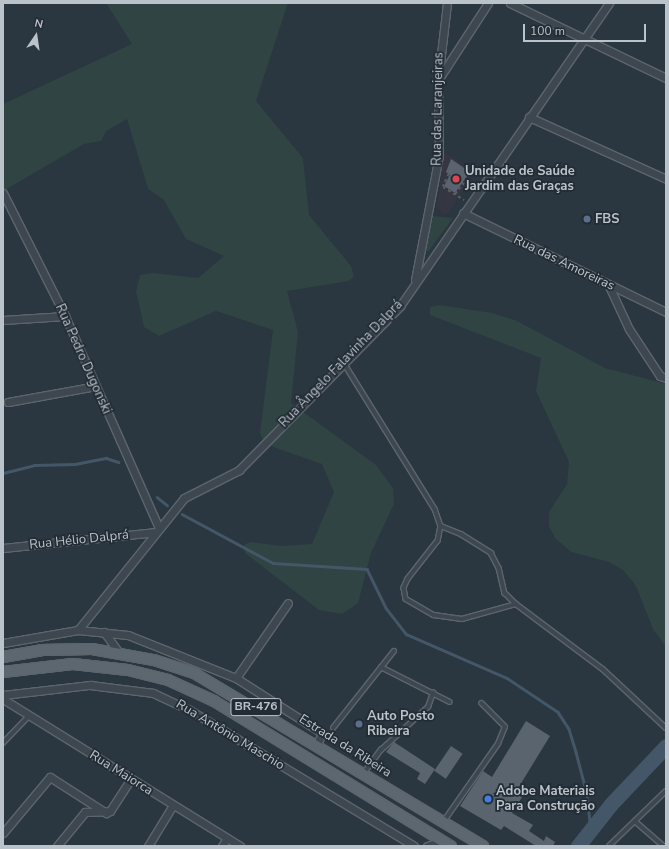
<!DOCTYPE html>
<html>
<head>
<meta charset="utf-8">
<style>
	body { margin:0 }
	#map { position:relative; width:669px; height:849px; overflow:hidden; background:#2a3640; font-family:"Nunito Sans",sans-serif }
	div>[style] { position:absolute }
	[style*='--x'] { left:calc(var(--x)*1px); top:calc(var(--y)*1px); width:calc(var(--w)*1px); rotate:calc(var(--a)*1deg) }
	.medical>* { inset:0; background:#363642 }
	.green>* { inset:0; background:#2f4443 }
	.stream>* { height:2.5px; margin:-1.25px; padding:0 1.25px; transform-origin:1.25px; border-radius:1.25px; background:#445768 }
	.river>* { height:15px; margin:-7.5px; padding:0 7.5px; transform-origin:7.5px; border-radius:7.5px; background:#445768 }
	.building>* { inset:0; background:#59646f; transform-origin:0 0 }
	.path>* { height:1.5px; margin-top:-0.75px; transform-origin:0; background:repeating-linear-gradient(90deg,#4f6161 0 3px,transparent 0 6px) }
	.roads { filter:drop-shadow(1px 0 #5c656d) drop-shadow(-1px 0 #5c656d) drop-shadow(0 1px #5c656d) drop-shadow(0 -1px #5c656d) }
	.lane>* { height:3.5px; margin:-1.75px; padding:0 1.75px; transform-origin:1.75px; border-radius:1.75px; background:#3e4750 }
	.street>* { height:7px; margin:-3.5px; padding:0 3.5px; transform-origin:3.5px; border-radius:3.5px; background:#3e4750 }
	.primary>* { height:10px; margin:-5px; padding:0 5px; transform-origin:5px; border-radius:5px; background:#5d6770 }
	.dots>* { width:11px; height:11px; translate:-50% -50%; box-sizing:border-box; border:2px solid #232c35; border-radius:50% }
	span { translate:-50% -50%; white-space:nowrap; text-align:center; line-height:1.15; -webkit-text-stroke:3.5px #232c35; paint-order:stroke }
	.shield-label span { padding:1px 3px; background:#232c35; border:1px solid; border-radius:3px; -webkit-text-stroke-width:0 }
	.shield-label { font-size:12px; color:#bbc3ca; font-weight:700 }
	.street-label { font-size:13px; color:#bbc3ca }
	.poi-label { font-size:13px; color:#bbc3ca; font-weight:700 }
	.left { translate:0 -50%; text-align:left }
	.frame { position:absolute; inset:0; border:4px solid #bbc3ca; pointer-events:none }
	.north { position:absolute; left:16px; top:16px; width:40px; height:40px; -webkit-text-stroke:3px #232c35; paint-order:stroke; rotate:13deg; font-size:11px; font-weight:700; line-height:16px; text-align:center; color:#bbc3ca }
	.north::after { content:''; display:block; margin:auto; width:14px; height:18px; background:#bbc3ca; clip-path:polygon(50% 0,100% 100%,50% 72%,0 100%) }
	.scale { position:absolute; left:523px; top:24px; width:123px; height:18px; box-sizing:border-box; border:2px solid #bbc3ca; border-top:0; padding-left:5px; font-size:12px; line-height:14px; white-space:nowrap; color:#bbc3ca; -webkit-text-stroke:3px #232c35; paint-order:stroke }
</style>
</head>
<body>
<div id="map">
	<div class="medical">
		<div style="clip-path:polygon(444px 152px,475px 172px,448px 213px,443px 214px,437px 207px)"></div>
	</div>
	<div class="green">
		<div style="clip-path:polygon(106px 3px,288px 3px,256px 101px,303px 158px,309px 215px,351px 266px,354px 276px,349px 281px,287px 291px,298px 332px,291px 403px,376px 465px,393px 488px,394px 504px,371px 553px,358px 603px,342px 614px,319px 610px,245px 553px,244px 545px,250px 542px,282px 546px,312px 544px,334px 492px,322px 464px,276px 448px,264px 442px,260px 433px,273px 330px,216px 311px,159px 336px,144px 327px,136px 291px,140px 275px,153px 273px,198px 278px,224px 256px,186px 239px,164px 200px,148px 189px,127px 119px,106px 131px,101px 141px,84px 144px,3px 191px,3px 104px,132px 44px)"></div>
		<div style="clip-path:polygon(433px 216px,453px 218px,428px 252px,425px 250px)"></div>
		<div style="clip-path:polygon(439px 305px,492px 313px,517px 321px,605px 368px,666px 384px,666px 647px,653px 629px,636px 586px,623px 570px,609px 562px,571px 552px,555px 538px,549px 526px,549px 512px,567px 484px,569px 462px,536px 391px,541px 358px,430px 315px,430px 307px)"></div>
	</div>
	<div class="stream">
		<div style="--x:3;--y:473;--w:32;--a:-14"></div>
		<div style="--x:34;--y:465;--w:41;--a:-1.4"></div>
		<div style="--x:75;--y:464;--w:32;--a:-11"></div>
		<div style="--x:106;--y:458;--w:13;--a:18"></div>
		<div style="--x:157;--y:497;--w:13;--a:39"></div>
		<div style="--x:182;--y:514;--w:103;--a:28.3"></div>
		<div style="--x:273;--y:563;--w:94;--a:3.7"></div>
		<div style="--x:367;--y:569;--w:43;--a:64"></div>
		<div style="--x:386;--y:608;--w:33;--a:52"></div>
		<div style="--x:406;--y:634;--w:110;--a:23.5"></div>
		<div style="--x:507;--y:678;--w:61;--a:33.7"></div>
		<div style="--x:558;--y:712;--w:20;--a:57"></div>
		<div style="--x:569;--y:729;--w:24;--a:73"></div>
		<div style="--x:576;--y:752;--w:43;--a:75.3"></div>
		<div style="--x:587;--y:794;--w:38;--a:84"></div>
	</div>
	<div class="river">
		<div style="--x:578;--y:846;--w:53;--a:-51.8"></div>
		<div style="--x:611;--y:804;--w:80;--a:-46.5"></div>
	</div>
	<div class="building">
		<div style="clip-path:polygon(451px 159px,470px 172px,455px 193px,444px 186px,450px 175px,446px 172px)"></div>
		<div style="clip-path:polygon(526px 721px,550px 736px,517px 790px,524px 794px,512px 813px,533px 825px,529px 831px,544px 841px,546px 836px,555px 842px,553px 846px,536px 846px,504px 826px,501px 830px,460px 806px,483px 771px,492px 777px)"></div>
		<div style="clip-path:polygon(394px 742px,435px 769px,425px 784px,417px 779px,420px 773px,386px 752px)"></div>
		<div style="left:451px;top:746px;width:14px;height:30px;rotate:34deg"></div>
	</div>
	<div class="path">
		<div style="--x:449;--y:174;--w:14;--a:115"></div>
		<div style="--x:443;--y:187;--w:25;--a:32"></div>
		<div style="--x:462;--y:183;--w:12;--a:35"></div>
		<div style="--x:455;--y:194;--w:14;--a:-54"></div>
	</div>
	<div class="roads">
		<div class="lane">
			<div style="--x:344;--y:363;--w:172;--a:58.1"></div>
			<div style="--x:435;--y:509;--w:18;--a:71"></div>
			<div style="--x:441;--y:526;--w:15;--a:101"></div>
			<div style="--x:438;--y:541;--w:48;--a:128.3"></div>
			<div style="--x:408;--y:579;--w:10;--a:114"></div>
			<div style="--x:404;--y:588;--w:11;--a:80"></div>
			<div style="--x:406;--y:599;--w:32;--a:30"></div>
			<div style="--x:434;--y:615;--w:28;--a:8"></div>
			<div style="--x:462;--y:619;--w:56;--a:-15.5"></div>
			<div style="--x:516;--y:604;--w:109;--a:36.8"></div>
			<div style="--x:603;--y:669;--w:86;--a:43.1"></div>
			<div style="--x:441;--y:526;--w:22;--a:22"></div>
			<div style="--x:461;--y:534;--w:36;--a:32"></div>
			<div style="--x:491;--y:553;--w:17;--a:62"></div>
			<div style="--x:499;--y:568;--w:26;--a:77"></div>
			<div style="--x:505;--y:593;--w:16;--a:45"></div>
			<div style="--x:381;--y:667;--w:77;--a:26.9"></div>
			<div style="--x:333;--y:728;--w:98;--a:-51.6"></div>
			<div style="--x:3;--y:743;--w:37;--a:-46"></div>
			<div style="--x:364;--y:773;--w:29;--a:-54"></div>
			<div style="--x:381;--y:750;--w:64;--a:-42.5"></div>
			<div style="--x:428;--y:707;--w:15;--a:-70"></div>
			<div style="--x:444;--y:821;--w:94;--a:-55"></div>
			<div style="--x:498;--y:744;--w:18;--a:-68"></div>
			<div style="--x:505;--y:727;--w:33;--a:-135"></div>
			<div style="--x:635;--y:821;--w:38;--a:41"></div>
			<div style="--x:609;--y:846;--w:79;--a:-44"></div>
		</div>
		<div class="street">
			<div style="--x:510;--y:3;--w:173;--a:25.7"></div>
			<div style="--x:438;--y:80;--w:92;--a:-57"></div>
			<div style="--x:529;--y:117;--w:150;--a:24.3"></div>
			<div style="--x:3;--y:193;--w:138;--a:63.2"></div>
			<div style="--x:65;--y:316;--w:232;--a:66.1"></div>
			<div style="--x:463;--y:213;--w:226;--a:26"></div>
			<div style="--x:415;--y:280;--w:127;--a:-79.1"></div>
			<div style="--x:439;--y:155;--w:75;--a:-90.8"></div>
			<div style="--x:438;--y:80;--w:78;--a:-83.3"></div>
			<div style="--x:609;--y:286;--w:47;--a:65.1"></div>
			<div style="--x:629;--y:329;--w:56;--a:56.6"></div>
			<div style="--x:660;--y:376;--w:6;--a:18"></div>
			<div style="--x:3;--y:320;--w:62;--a:-3.7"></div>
			<div style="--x:8;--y:402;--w:89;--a:-10.3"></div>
			<div style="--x:3;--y:548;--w:154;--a:-6"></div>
			<div style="--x:78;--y:630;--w:169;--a:-51.2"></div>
			<div style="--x:184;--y:498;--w:62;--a:-27"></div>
			<div style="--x:239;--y:470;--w:230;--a:-45.5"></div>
			<div style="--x:400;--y:306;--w:368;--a:-55.4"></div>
			<div style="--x:104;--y:632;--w:26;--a:54"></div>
			<div style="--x:3;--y:643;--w:76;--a:-9.8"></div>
			<div style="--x:78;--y:630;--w:50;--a:5.7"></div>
			<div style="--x:128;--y:635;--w:116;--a:21.7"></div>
			<div style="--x:236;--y:678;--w:102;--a:32.6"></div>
			<div style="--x:322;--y:733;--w:12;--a:114"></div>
			<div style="--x:236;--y:678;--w:91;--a:-55.3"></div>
			<div style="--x:3;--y:695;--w:88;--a:-6.6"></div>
			<div style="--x:90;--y:685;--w:64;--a:7.2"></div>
			<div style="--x:153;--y:693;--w:38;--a:25"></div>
			<div style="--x:188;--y:709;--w:264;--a:31.2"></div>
			<div style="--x:3;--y:699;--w:279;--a:31.8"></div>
			<div style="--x:3;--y:833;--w:73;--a:-50"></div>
			<div style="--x:50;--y:777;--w:67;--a:32.7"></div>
			<div style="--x:57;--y:846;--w:44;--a:-50.5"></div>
			<div style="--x:85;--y:812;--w:25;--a:-2"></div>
			<div style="--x:110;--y:811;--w:38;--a:-57"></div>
			<div style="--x:148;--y:846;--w:48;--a:-58.6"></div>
			<div style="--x:222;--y:846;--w:9;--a:-58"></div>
			<div style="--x:427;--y:846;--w:16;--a:-18"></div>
		</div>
		<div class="primary">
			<div style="--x:3;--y:657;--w:39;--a:-10"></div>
			<div style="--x:41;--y:650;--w:51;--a:-1.1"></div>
			<div style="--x:92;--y:649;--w:63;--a:10.1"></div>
			<div style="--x:154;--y:660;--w:42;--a:18"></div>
			<div style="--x:194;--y:673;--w:337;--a:30.9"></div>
			<div style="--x:3;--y:672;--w:70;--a:-6.5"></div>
			<div style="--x:73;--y:664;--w:55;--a:6.2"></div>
			<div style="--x:128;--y:670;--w:41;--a:14"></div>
			<div style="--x:168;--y:680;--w:51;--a:24.5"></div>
			<div style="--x:214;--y:701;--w:278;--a:31.5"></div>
		</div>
	</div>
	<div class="dots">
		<div style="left:456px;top:179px;background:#e0444e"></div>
		<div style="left:587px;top:219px;background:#5c6f8a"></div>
		<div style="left:359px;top:724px;background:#5c6f8a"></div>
		<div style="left:488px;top:799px;background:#3f7fe0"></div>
	</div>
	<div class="shield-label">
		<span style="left:256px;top:707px">BR-476</span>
	</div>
	<div class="street-label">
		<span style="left:438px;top:109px;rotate:-89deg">Rua das Laranjeiras</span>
		<span style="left:564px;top:263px;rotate:26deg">Rua das Amoreiras</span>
		<span style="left:83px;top:359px;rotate:66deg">Rua Pedro Dugonski</span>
		<span style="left:341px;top:364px;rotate:-46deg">Rua Ângelo Falavinha Dalprá</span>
		<span style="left:79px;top:540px;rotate:-6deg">Rua Hélio Dalprá</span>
		<span style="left:230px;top:735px;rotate:31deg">Rua Antônio Maschio</span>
		<span style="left:345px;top:746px;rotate:32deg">Estrada da Ribeira</span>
		<span style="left:121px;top:773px;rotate:32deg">Rua Maiorca</span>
	</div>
	<div class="poi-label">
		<span class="left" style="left:465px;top:179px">Unidade de Saúde<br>Jardim das Graças</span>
		<span class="left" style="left:595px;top:219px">FBS</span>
		<span class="left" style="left:367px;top:724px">Auto Posto<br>Ribeira</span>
		<span class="left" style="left:496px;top:799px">Adobe Materiais<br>Para Construção</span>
	</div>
	<div class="frame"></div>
	<div class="north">N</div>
	<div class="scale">100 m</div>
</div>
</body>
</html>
